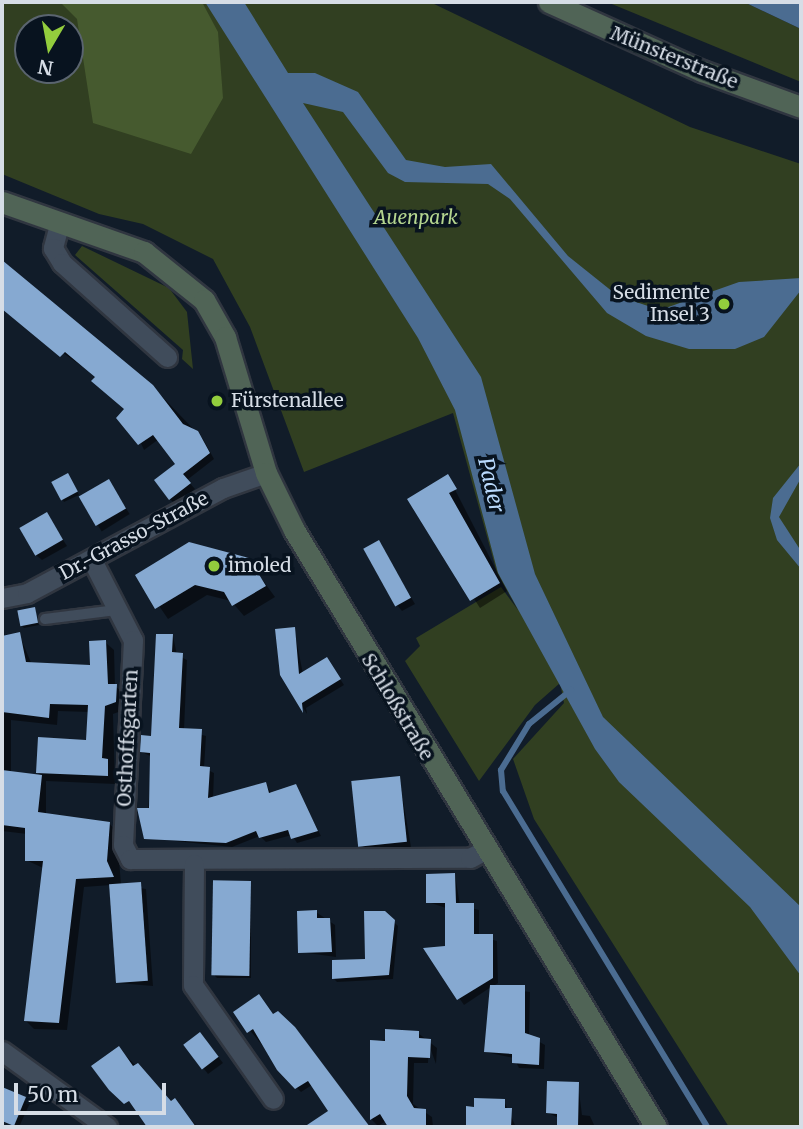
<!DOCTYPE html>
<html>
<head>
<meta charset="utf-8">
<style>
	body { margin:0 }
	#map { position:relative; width:803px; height:1129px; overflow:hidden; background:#111c29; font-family:Merriweather,serif }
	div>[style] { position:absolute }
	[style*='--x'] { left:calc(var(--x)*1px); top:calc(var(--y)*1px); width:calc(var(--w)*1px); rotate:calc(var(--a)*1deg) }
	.green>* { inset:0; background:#313f21 }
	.forest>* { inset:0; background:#465a2f }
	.water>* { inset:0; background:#4b6c91 }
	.shadow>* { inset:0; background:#0007; transform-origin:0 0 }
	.stream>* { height:6px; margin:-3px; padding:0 3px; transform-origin:3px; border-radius:3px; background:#4b6c91 }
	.building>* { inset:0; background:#86a9d1; transform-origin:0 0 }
	.roads { filter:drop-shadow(2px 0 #303640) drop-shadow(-2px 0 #303640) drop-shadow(0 2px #303640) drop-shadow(0 -2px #303640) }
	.lane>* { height:10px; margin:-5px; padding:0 5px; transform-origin:5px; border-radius:5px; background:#404c5b }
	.street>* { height:19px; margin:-9.5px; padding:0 9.5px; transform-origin:9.5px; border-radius:9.5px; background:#404c5b }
	.secondary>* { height:21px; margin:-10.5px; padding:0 10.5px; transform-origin:10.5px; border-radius:10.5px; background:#506456 }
	.dots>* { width:19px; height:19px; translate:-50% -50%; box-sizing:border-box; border:4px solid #08131f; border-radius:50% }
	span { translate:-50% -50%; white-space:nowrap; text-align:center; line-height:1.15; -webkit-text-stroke:7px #08131f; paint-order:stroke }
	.street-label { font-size:19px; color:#d6dde6 }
	.park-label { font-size:19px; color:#b4d58f; font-style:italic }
	.poi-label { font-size:19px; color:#d6dde6 }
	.right { translate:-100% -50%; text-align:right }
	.left { translate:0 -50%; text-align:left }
	.water-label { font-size:21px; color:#b9d9fc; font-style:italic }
	.frame { position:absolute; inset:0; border:4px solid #d6dde6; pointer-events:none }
	.north { position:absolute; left:14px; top:14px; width:70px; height:70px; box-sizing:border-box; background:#08131f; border:2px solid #5a646f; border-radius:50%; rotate:190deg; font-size:19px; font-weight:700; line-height:28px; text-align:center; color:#d6dde6 }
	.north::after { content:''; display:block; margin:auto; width:24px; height:32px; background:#93cd3d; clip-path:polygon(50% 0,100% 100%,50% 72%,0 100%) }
	.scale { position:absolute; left:14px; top:1083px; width:152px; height:32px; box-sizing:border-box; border:4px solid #d6dde6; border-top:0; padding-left:9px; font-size:21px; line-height:24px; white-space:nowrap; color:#d6dde6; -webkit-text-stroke:5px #08131f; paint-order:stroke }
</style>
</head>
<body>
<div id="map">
	<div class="green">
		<div style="clip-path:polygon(evenodd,2px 2px,430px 2px,690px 127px,801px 164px,801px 1127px,729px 1127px,534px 819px,513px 759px,564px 703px,560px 683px,535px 705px,479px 781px,405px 661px,420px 646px,416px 638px,501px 587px,518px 610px,497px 573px,453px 413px,304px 472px,250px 327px,213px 259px,143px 224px,99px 214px,2px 174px,2px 2px,28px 28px,70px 28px,70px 70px,28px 70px,28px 28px)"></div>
		<div style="clip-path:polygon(607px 2px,744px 2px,801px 29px,801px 82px)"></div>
		<div style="clip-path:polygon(82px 246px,169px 288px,187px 312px,193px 369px,182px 359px,183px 350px,75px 255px)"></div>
	</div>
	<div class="forest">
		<div style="clip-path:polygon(60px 2px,202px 2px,218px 32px,223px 98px,191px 154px,93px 123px,77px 19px)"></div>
	</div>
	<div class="water">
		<div style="clip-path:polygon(205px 2px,244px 2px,288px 73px,315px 73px,358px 92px,406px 160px,445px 167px,491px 164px,568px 256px,618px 296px,660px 310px,739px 282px,801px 278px,801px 290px,764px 337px,735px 349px,689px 349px,646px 336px,607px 313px,510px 199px,488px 184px,405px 182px,388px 173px,343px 112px,303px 103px,481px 377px,535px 574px,603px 717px,801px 907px,801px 976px,750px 907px,619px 782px,595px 749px,498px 573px,455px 410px,418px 338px)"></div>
		<div style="clip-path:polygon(744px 2px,801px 2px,801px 29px)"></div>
		<div style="clip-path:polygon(801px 463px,801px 478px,779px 517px,801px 551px,801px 569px,777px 540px,770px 518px,773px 498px)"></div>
	</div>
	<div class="shadow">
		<div style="clip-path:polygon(2px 260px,152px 386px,203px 439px,214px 459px,187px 480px,195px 489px,175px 504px,170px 499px,178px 464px,159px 439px,144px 450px,126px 410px,97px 377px,14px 318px,14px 306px,2px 296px)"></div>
		<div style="clip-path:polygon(448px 476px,507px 591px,480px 608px,410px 499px)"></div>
		<div style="clip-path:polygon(70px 478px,79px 495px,64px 502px,53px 483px)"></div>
		<div style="left:109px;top:481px;width:39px;height:33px;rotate:58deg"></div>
		<div style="clip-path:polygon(47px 515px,67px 546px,42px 560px,36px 555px)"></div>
		<div style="clip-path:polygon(378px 542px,415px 604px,402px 611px,397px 605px)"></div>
		<div style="clip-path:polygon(248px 560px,275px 597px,244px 616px,231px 601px,207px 595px,168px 619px,138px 575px)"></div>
		<div style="clip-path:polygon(34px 609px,39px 625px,24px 628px,22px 626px)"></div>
		<div style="clip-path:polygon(294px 629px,303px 674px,327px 659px,344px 685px,306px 708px,307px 714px,282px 675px)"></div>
		<div style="clip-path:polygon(evenodd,19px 634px,32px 665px,92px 667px,105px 642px,114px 650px,115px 686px,125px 694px,124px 710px,113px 714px,115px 784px,46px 781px,46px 815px,109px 823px,117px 832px,121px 885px,146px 889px,153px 986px,117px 983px,111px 885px,84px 887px,67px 1030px,34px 1029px,26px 1021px,43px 868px,26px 860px,27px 834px,2px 831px,2px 638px,19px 634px,58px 711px,89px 712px,87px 741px,38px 773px,42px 777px,11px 773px,11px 720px,57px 725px,58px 711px)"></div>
		<div style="clip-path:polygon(157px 635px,173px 636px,177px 655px,187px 660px,184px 730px,206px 736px,204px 768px,214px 773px,213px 799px,265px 784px,272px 794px,295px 786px,321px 836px,297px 843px,292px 835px,266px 842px,260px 836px,232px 847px,146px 838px,152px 757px,142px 752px,153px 737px)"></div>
		<div style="clip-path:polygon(399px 777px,411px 847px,364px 847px,358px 842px)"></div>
		<div style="clip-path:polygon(455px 875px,460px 905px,479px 910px,479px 936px,497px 941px,498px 983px,492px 987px,530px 992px,529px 1036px,545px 1045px,544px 1069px,519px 1068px,514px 1058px,485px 1052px,491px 987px,464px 1005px,426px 950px,447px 948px,446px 908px,428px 902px)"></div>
		<div style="clip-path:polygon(251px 883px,251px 978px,217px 978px,215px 976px)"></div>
		<div style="clip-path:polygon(2px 905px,4px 907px,2px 930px)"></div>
		<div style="clip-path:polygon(316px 912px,335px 925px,336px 957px,300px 952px)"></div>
		<div style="clip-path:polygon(384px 913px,398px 926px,393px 979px,337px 982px,333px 978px,367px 961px)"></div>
		<div style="clip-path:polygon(235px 1012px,274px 1016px,299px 1034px,370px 1127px,307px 1127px,330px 1112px,312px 1085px,301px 1092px,297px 1088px)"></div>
		<div style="clip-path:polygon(418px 1033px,437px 1048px,436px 1064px,429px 1045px,428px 1063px,414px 1063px,413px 1104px,432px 1117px,433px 1127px,390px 1127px,386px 1121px,378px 1126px,372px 1120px,372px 1042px)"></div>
		<div style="clip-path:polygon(205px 1040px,223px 1063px,208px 1074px,185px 1045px)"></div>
		<div style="clip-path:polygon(118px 1048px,198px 1127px,155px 1127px,94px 1066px)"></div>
		<div style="clip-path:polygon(578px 1084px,582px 1115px,590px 1116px,595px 1127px,558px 1127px,559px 1118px,548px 1113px)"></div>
		<div style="clip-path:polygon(2px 1089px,30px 1103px,19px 1127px,2px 1122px)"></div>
		<div style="clip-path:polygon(504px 1101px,515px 1125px,525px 1127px,467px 1127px,468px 1108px)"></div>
	</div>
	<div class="stream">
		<div style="--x:571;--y:690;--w:54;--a:141"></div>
		<div style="--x:529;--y:724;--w:54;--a:121.3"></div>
		<div style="--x:501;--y:770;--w:21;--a:85"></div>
		<div style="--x:503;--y:791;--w:393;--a:58.7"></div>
	</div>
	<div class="building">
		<div style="clip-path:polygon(2px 260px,153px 385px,183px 424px,198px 431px,210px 453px,183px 474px,191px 483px,169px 500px,154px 480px,175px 464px,153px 435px,138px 445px,116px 418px,124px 409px,91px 381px,95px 377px,65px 352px,60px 357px,2px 309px)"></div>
		<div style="left:68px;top:473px;width:21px;height:19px;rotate:62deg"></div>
		<div style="clip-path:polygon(448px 474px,457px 489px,449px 493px,500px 583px,470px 601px,407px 499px)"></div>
		<div style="left:109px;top:479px;width:34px;height:35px;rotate:60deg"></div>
		<div style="left:47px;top:512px;width:32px;height:32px;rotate:60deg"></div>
		<div style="left:379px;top:540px;width:66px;height:18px;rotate:61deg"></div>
		<div style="clip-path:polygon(189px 542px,249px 558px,266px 586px,232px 606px,224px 592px,195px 585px,155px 609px,135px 575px)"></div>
		<div style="left:35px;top:607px;width:16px;height:18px;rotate:79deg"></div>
		<div style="clip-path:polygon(295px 627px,299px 674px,327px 657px,341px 679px,302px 703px,303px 713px,280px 675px,275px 629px)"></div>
		<div style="clip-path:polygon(20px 632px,26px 662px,90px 665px,89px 641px,106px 640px,108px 684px,117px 684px,116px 702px,105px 706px,102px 758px,108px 759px,108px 776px,36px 773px,38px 737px,86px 740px,88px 705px,50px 704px,49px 718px,2px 712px,2px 636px)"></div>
		<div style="clip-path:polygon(156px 634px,173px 634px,172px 652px,183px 653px,179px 728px,202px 729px,200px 766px,210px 767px,208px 798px,266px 782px,269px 793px,296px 784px,318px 831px,291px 839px,288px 830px,259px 838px,256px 831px,226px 843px,144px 839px,137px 808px,149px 808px,150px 753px,140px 752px,141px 735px,151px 736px)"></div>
		<div style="clip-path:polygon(2px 770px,42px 775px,38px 812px,110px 822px,107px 861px,114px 877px,76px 879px,59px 1023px,24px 1021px,43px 861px,25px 861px,25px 828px,2px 825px)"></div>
		<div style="left:400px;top:776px;width:66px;height:49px;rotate:84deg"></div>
		<div style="clip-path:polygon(455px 873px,456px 903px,474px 903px,474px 934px,493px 934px,493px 978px,457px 1000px,423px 948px,445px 946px,445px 903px,426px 903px,426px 874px)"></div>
		<div style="left:251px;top:881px;width:95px;height:38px;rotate:91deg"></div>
		<div style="left:141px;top:882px;width:99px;height:32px;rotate:86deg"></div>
		<div style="clip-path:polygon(317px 910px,317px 918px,330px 918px,332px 952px,298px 953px,297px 911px)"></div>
		<div style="clip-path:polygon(364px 911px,385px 911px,395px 920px,389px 975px,332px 979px,332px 960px,365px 959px)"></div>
		<div style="clip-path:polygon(490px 985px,525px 985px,525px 1033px,540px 1038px,539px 1065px,512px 1063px,512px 1054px,484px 1052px)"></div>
		<div style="clip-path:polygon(259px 994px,273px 1014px,278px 1011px,295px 1027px,370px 1127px,304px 1127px,328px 1111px,308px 1081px,295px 1089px,277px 1070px,253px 1029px,247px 1033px,233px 1012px)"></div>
		<div style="clip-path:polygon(385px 1029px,419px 1031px,419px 1038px,431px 1039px,430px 1058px,408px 1057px,407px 1096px,414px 1108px,426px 1109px,426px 1127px,388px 1127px,380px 1114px,370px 1120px,370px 1040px,385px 1041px)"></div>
		<div style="left:200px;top:1032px;width:31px;height:21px;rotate:53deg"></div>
		<div style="clip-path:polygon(119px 1046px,133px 1066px,138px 1063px,171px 1101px,175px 1098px,196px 1127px,147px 1127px,129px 1101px,124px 1104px,109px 1090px,91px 1066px)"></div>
		<div style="clip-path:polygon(547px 1081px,579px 1082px,578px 1127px,557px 1127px,557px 1114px,546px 1113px)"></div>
		<div style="clip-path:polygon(2px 1087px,26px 1097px,14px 1126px,2px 1121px)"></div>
		<div style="clip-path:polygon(474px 1098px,505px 1099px,505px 1108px,512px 1108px,511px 1127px,466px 1127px,466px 1106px,474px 1107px)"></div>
	</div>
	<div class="roads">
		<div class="lane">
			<div style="--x:45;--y:619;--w:64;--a:-7.2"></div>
			<div style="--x:108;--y:611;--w:11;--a:-38"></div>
		</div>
		<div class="street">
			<div style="--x:59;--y:225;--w:24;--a:105"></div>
			<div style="--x:53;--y:248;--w:17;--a:59"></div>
			<div style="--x:62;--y:263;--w:141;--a:41.8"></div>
			<div style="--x:92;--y:560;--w:90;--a:62.9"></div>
			<div style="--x:133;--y:640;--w:205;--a:92.8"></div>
			<div style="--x:123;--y:845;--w:16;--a:63"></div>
			<div style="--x:130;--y:859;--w:340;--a:-0.2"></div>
			<div style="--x:470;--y:858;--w:15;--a:-28"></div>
			<div style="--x:2;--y:598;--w:25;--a:-11"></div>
			<div style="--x:27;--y:593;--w:222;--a:-28.2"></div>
			<div style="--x:223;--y:488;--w:46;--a:-19.2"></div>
			<div style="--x:194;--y:864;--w:121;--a:90.5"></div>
			<div style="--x:193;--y:985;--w:139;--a:54.9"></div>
			<div style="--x:2;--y:1051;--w:130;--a:35.9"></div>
		</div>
		<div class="secondary">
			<div style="--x:549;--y:2;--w:168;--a:24.3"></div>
			<div style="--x:702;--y:71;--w:105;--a:20"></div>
			<div style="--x:2;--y:202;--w:151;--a:19.4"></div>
			<div style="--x:144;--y:252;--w:77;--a:38.7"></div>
			<div style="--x:204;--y:300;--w:43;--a:60.4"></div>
			<div style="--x:225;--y:337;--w:142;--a:73.2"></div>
			<div style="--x:266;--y:473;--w:64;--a:63.8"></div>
			<div style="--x:294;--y:530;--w:698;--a:58.77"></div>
		</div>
	</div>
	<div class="dots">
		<div style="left:724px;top:304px;background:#93cd3d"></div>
		<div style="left:217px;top:401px;background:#93cd3d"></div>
		<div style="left:214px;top:566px;background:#93cd3d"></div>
	</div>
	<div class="street-label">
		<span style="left:674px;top:58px;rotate:22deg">Münsterstraße</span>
		<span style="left:134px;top:536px;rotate:-28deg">Dr.-Grasso-Straße</span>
		<span style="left:397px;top:707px;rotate:59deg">Schloßstraße</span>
		<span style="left:128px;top:738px;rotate:-87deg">Osthoffsgarten</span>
	</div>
	<div class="park-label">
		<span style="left:416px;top:218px">Auenpark</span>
	</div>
	<div class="poi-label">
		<span class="right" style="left:710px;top:304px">Sedimente<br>Insel 3</span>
		<span class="left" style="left:231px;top:401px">Fürstenallee</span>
		<span class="left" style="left:228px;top:566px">imoled</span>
	</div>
	<div class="water-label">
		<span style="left:491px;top:485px;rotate:77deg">Pader</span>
	</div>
	<div class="frame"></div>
	<div class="north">N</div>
	<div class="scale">50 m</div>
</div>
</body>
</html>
